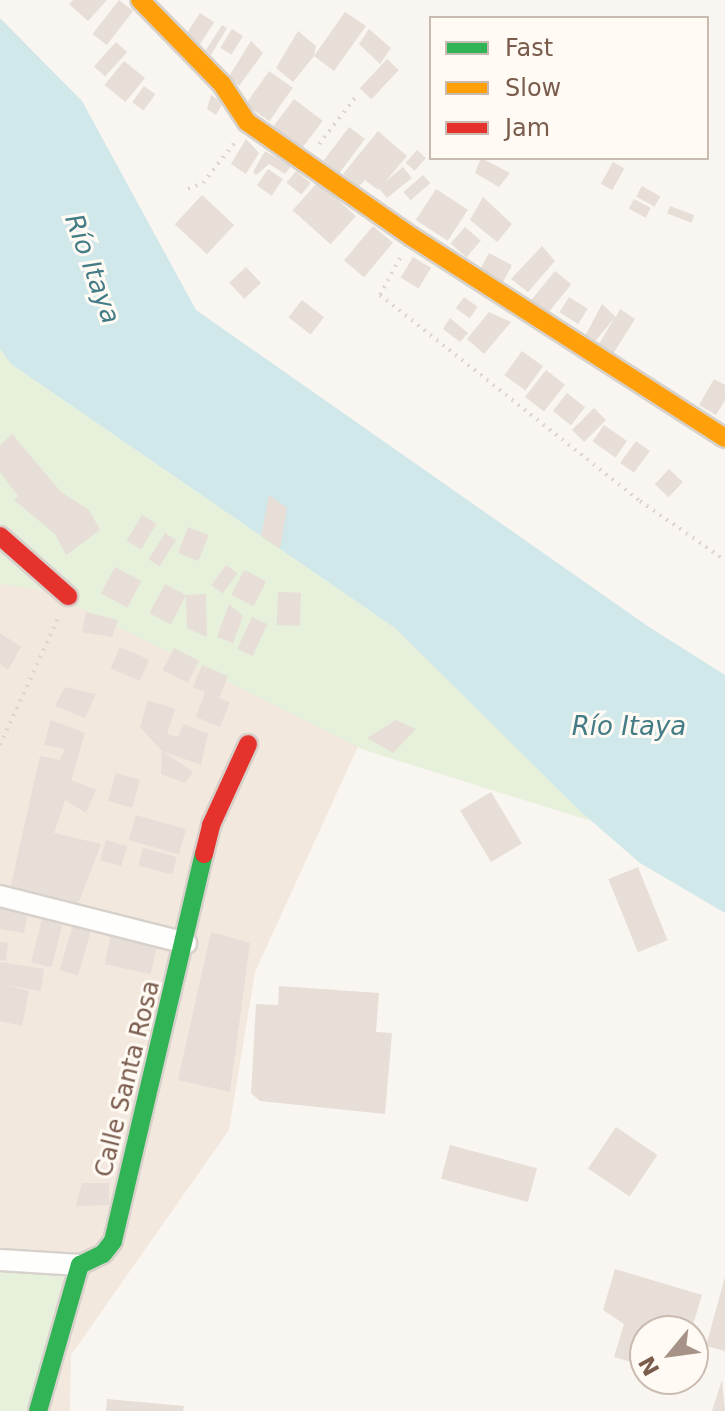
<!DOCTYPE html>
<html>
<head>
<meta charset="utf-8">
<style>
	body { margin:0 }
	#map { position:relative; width:725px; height:1411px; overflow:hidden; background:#f9f5f0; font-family:"DejaVu Sans",sans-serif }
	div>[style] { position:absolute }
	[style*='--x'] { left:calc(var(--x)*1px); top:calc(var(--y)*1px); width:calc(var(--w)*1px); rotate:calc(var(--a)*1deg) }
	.residential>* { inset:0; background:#f2e8de }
	.green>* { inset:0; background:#e7f0db }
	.water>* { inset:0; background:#d0e8ea }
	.building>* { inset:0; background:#e6ded7; transform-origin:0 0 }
	.path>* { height:4px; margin-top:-2px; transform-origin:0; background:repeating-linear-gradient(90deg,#dcd5d0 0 2px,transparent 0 8px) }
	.roads { filter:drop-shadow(2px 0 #d7d1cb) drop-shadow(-2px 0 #d7d1cb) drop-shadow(0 2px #d7d1cb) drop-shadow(0 -2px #d7d1cb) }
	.street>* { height:20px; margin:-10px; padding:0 10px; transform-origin:10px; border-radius:10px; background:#fefefd }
	.fast>* { height:18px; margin:-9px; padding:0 9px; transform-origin:9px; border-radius:9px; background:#30b455 }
	.slow>* { height:18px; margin:-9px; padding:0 9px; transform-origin:9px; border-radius:9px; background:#ff9f0a }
	.jam>* { height:18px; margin:-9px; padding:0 9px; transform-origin:9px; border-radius:9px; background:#e5322d }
	span { translate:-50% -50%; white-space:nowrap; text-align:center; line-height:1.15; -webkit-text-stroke:6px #fffaf3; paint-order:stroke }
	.street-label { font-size:24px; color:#7a5c4d }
	.water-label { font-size:26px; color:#437c86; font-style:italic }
	.legend { position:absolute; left:429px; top:16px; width:280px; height:144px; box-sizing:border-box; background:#fffaf3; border:2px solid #cabbb1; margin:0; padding:10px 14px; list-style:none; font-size:24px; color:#7a5c4d }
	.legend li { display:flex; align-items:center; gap:16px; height:40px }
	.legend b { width:40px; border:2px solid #cabbb1 }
	.north { position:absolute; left:629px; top:1315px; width:80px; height:80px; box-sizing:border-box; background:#fffaf3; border:2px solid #cabbb1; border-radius:50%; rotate:241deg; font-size:22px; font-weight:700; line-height:32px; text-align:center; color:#7a5c4d }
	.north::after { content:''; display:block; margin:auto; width:28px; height:36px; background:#a69286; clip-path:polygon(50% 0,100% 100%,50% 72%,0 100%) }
</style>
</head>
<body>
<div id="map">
	<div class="residential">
		<div style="clip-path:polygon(0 415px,382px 694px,255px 972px,229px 1130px,71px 1355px,70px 1411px,0 1411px)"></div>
	</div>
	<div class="green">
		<div style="clip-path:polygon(0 349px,11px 364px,395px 628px,591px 821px,364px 750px,44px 590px,0 584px)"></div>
		<div style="clip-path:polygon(0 1268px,65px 1272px,27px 1411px,0 1411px)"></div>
	</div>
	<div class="water">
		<div style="clip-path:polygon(0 18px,82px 101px,196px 310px,649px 627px,725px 675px,725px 913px,640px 863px,580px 811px,395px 628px,11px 364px,0 349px)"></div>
	</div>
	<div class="building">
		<div style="clip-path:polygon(73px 0,107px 0,88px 21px,69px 4px)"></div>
		<div style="left:119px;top:0;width:18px;height:43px;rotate:38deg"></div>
		<div style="clip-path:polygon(345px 12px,366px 26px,334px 71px,314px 56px,293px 82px,276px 68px,298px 31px,316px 46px,314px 56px)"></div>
		<div style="left:200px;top:13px;width:17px;height:30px;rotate:33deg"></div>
		<div style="clip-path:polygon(222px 25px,227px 28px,211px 55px,206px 50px)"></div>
		<div style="left:232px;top:29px;width:13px;height:22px;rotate:32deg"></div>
		<div style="clip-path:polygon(369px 29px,391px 48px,380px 64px,359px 44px)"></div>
		<div style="clip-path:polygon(251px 41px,263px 53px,239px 86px,228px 78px)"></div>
		<div style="left:116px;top:42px;width:15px;height:33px;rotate:42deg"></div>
		<div style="left:387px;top:59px;width:16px;height:40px;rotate:43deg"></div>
		<div style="left:124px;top:61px;width:27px;height:31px;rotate:39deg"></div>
		<div style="left:269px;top:71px;width:29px;height:41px;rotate:35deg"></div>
		<div style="left:144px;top:86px;width:14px;height:20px;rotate:36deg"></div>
		<div style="clip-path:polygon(211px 95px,223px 103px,216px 115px,207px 109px)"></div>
		<div style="left:294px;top:99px;width:36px;height:35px;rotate:37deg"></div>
		<div style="left:349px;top:127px;width:20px;height:42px;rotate:37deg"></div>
		<div style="clip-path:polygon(378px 131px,407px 156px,378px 190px,365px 180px,359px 186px,343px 174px)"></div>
		<div style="clip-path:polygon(246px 139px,259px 153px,246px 174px,231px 164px)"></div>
		<div style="left:417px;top:150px;width:12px;height:17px;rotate:42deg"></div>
		<div style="clip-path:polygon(265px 151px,291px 166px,285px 174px,269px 164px,256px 175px,253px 172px)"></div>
		<div style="clip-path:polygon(481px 158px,510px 173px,499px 187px,475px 173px)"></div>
		<div style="left:613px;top:162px;width:13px;height:25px;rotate:29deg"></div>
		<div style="left:403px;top:167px;width:14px;height:32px;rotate:51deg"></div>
		<div style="left:268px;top:169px;width:18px;height:20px;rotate:34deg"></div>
		<div style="left:296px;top:171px;width:19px;height:15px;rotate:39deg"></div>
		<div style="left:423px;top:175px;width:11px;height:26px;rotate:49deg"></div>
		<div style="left:318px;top:182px;width:51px;height:38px;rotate:42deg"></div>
		<div style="left:642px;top:186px;width:21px;height:12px;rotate:29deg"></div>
		<div style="left:436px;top:189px;width:38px;height:37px;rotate:33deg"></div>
		<div style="left:202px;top:195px;width:44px;height:40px;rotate:43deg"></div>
		<div style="clip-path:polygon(483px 197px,512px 224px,497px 242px,470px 220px)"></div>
		<div style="left:634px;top:199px;width:19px;height:11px;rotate:28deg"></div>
		<div style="left:670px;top:206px;width:26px;height:8px;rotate:21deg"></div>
		<div style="left:373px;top:226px;width:26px;height:45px;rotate:40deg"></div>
		<div style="left:465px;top:227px;width:21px;height:22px;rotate:41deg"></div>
		<div style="clip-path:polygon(542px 246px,555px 261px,528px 292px,511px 279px)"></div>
		<div style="left:489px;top:253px;width:26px;height:20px;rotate:28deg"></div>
		<div style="left:413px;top:257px;width:21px;height:24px;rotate:31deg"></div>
		<div style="left:246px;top:267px;width:22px;height:23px;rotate:47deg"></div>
		<div style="left:555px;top:271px;width:21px;height:40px;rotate:39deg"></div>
		<div style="left:464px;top:297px;width:17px;height:14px;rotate:36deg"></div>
		<div style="left:569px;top:297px;width:22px;height:18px;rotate:32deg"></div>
		<div style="left:302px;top:300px;width:28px;height:22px;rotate:38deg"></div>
		<div style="clip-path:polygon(602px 304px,616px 317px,620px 309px,635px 319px,611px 357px,597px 347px,615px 317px,594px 343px,584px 338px)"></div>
		<div style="clip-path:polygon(489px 312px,511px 322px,484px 354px,467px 339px)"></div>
		<div style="clip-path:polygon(450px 318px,468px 333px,460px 342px,443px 329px)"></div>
		<div style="left:522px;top:351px;width:26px;height:30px;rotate:36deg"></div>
		<div style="left:546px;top:370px;width:24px;height:34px;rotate:38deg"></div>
		<div style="clip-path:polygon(714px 379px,725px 385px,725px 400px,716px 415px,699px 405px)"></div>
		<div style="left:567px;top:393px;width:23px;height:23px;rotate:38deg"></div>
		<div style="left:594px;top:408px;width:17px;height:31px;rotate:45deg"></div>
		<div style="left:604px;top:425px;width:28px;height:20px;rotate:35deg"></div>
		<div style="clip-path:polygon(12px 434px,61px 492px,89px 510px,100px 530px,66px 555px,55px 534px,14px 500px,18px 496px,0 472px,0 445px)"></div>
		<div style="left:636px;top:441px;width:17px;height:27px;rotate:36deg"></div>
		<div style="left:669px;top:469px;width:19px;height:21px;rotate:43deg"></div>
		<div style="clip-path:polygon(269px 495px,287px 508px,280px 549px,261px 536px)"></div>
		<div style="left:142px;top:515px;width:17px;height:30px;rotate:31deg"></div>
		<div style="left:188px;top:527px;width:22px;height:28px;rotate:21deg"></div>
		<div style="left:165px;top:533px;width:13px;height:31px;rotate:32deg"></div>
		<div style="left:226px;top:565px;width:14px;height:25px;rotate:36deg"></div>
		<div style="left:115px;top:567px;width:30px;height:30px;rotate:28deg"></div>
		<div style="left:244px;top:570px;width:25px;height:28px;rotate:27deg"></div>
		<div style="left:165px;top:584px;width:24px;height:33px;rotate:28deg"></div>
		<div style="left:278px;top:592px;width:23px;height:33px;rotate:2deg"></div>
		<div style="clip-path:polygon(206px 594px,207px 637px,187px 628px,186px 595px)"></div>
		<div style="clip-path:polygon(229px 604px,243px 616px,233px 643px,217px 637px)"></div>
		<div style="clip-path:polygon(86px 612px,118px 620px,112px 637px,82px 632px)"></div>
		<div style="left:252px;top:617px;width:17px;height:35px;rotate:25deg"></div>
		<div style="clip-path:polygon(0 633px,21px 647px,8px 670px,0 664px)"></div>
		<div style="left:120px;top:647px;width:32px;height:23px;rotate:24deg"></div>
		<div style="left:174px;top:648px;width:28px;height:25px;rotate:27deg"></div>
		<div style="clip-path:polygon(202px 665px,228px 676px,219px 698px,230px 702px,220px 727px,196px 717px,205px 692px,193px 687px)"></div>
		<div style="clip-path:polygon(65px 687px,96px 694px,85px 718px,55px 706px)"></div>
		<div style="clip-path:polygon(148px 700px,175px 709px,167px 734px,178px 737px,184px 724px,208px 734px,201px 765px,162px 751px,140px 727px)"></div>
		<div style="clip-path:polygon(51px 720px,85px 733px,71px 780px,96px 790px,86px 813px,65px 800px,54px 833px,101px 844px,78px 904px,10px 889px,40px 756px,60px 760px,65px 749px,44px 745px)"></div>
		<div style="clip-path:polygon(396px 720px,416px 729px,393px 753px,367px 738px)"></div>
		<div style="clip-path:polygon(162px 751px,193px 772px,185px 783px,161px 774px)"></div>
		<div style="left:116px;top:773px;width:25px;height:29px;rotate:16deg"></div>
		<div style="left:491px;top:792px;width:60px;height:36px;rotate:59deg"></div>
		<div style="left:136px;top:815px;width:52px;height:26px;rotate:16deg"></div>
		<div style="left:106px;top:840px;width:22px;height:21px;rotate:16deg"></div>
		<div style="left:143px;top:848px;width:35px;height:18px;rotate:15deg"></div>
		<div style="left:638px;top:867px;width:79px;height:32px;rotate:68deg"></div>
		<div style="clip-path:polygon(0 899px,28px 912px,24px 933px,0 929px)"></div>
		<div style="left:43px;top:915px;width:21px;height:49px;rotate:14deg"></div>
		<div style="left:73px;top:924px;width:19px;height:48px;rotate:16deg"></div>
		<div style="clip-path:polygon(211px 932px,250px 943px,230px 1092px,178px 1080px)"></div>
		<div style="left:111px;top:935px;width:47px;height:30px;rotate:12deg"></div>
		<div style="clip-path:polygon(0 942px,8px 943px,6px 961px,0 960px)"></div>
		<div style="clip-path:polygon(0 962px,44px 969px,41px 991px,7px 985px,29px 991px,22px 1026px,0 1021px)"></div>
		<div style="clip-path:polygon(279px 986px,379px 993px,376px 1032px,392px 1033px,385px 1114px,260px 1101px,251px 1093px,256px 1004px,278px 1005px)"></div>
		<div style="left:616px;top:1127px;width:50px;height:50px;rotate:34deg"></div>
		<div style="left:450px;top:1145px;width:90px;height:35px;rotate:15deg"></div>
		<div style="clip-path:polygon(82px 1183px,109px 1183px,109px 1205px,76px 1206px)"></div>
		<div style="clip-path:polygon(615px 1269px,702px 1295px,691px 1331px,645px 1331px,645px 1366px,614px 1357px,624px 1324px,603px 1310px)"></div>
		<div style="clip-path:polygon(725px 1277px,725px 1351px,706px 1346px)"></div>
		<div style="clip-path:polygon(722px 1380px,725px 1411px,712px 1411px)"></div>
		<div style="clip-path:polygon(107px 1399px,184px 1406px,183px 1411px,106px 1411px)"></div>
	</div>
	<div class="path">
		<div style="--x:319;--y:144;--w:63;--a:-52"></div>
		<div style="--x:188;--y:189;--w:16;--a:-22"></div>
		<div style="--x:203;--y:183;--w:53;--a:-51.8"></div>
		<div style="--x:400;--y:258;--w:42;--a:118.4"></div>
		<div style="--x:380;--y:295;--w:332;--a:38.4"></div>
		<div style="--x:640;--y:501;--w:103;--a:34.8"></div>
		<div style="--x:0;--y:745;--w:142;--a:-65.4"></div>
	</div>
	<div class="roads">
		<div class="street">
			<div style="--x:0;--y:896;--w:192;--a:14.2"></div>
			<div style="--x:0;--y:1260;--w:80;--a:3.6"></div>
		</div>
		<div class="fast">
			<div style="--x:38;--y:1411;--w:152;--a:-74"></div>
			<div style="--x:80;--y:1265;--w:25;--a:-26"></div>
			<div style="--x:103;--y:1254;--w:16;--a:-52"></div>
			<div style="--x:113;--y:1241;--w:398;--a:-76.8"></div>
		</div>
		<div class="slow">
			<div style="--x:140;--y:0;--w:117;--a:45.7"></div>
			<div style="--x:222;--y:84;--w:45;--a:56.7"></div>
			<div style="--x:247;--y:122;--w:201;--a:34.9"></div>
			<div style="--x:412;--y:237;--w:372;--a:32.7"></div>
		</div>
		<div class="jam">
			<div style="--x:0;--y:536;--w:91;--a:41.4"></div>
			<div style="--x:204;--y:854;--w:30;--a:-76"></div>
			<div style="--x:211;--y:825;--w:89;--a:-65.4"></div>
		</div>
	</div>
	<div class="street-label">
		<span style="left:128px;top:1079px;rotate:-76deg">Calle Santa Rosa</span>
	</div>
	<div class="water-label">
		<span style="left:92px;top:269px;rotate:70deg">Río Itaya</span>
		<span style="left:629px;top:727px">Río Itaya</span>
	</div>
	<ul class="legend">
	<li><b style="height:10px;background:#30b455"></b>Fast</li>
	<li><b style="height:10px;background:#ff9f0a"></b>Slow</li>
	<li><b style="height:10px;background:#e5322d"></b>Jam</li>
	</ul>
	<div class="north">N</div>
</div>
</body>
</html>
